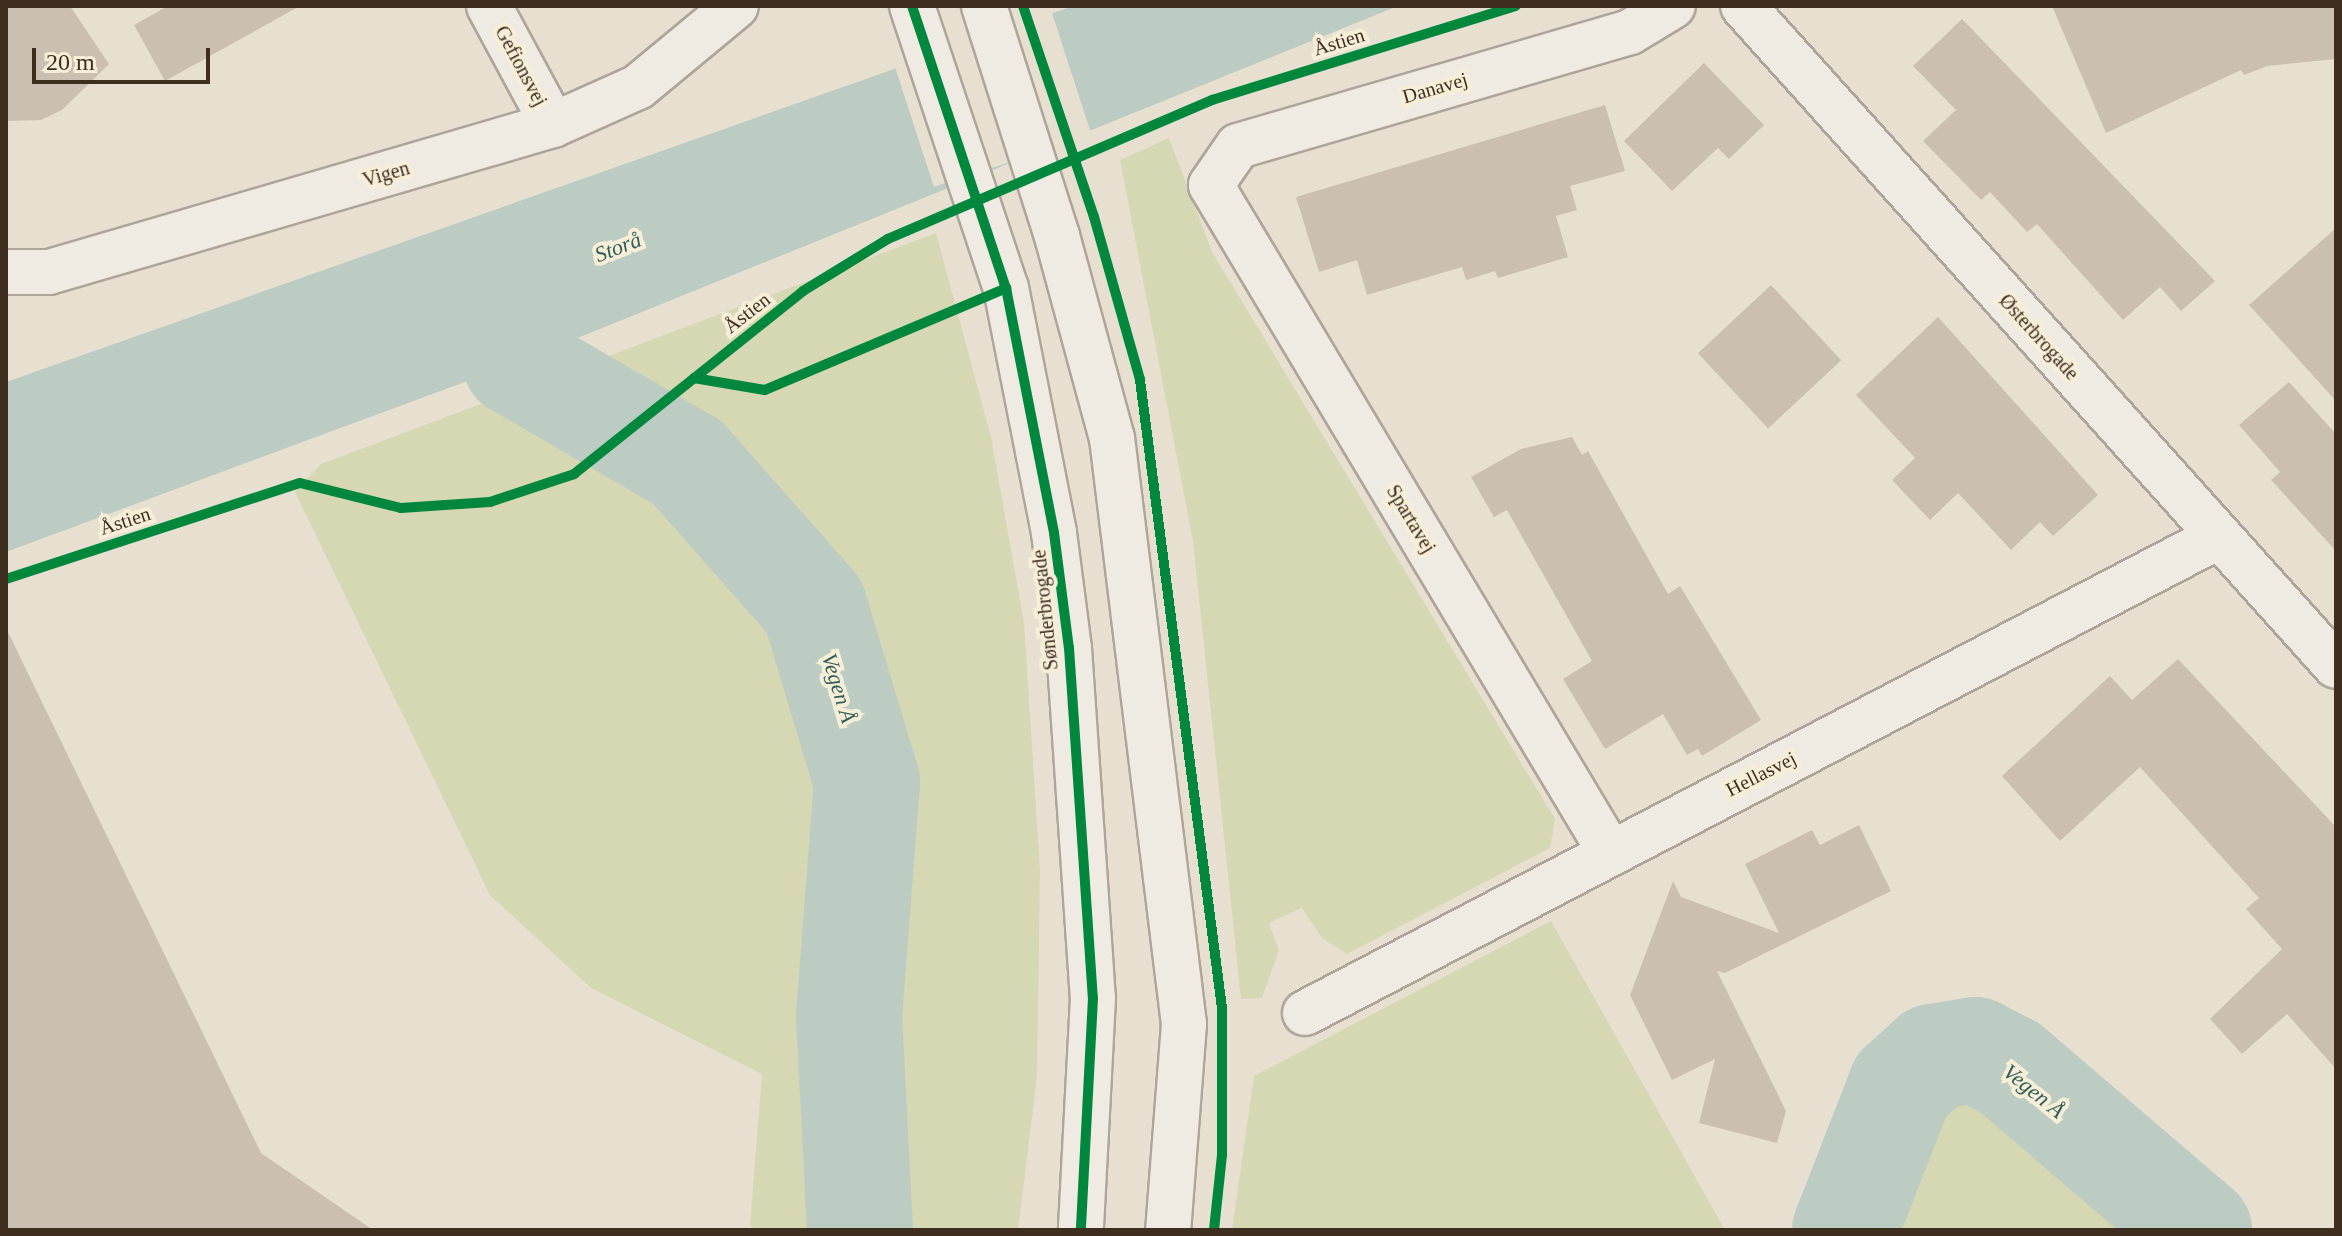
<!DOCTYPE html>
<html>
<head>
<meta charset="utf-8">
<style>
	body { margin:0 }
	#map { position:relative; width:2342px; height:1236px; overflow:hidden; background:#e7e0d1; font-family:"Times New Roman",serif }
	div>[style] { position:absolute }
	[style*='--x'] { left:calc(var(--x)*1px); top:calc(var(--y)*1px); width:calc(var(--w)*1px); rotate:calc(var(--a)*1deg) }
	.green>* { inset:0; background:#d6d7b3 }
	.water>* { inset:0; background:#bcccc2 }
	.pier>* { inset:0; background:#e7e0d1; transform-origin:0 0 }
	.river>* { height:106px; margin:-53px; padding:0 53px; transform-origin:53px; border-radius:53px; background:#bcccc2 }
	.building>* { inset:0; background:#cbbfb2; transform-origin:0 0 }
	.roads { filter:drop-shadow(2px 0 #ada599) drop-shadow(-2px 0 #ada599) drop-shadow(0 2px #ada599) drop-shadow(0 -2px #ada599) }
	.minor>* { height:44px; margin:-22px; padding:0 22px; transform-origin:22px; border-radius:22px; background:#efebe3 }
	.cycleway>* { height:10px; margin:-5px; padding:0 5px; transform-origin:5px; border-radius:5px; background:#00873e }
	span { translate:-50% -50%; white-space:nowrap; text-align:center; line-height:1.15; -webkit-text-stroke:8px #f7eed8; paint-order:stroke }
	.street-label { font-size:20px; color:#3d2e20 }
	.water-label { font-size:22px; color:#2f5d5a; font-style:italic }
	.frame { position:absolute; inset:0; border:8px solid #3d2e20; pointer-events:none }
	.scale { position:absolute; left:32px; top:48px; width:178px; height:36px; box-sizing:border-box; border:4px solid #3d2e20; border-top:0; padding-left:10px; font-size:24px; line-height:28px; white-space:nowrap; color:#3d2e20; -webkit-text-stroke:6px #f7eed8; paint-order:stroke }
</style>
</head>
<body>
<div id="map">
	<div class="green">
		<div style="clip-path:polygon(1169px 138px,1212px 252px,1555px 819px,1550px 848px,1347px 954px,1322px 938px,1302px 908px,1269px 923px,1279px 950px,1262px 998px,1241px 999px,1193px 541px,1120px 160px)"></div>
		<div style="clip-path:polygon(936px 233px,991px 437px,1024px 623px,1040px 870px,1037px 1077px,1018px 1230px,754px 1230px,750px 1225px,762px 1074px,591px 988px,490px 895px,295px 492px,321px 464px)"></div>
		<div style="clip-path:polygon(1551px 921px,1725px 1230px,1232px 1230px,1254px 1076px)"></div>
		<div style="clip-path:polygon(1978px 1091px,1979px 1091px,2151px 1230px,1837px 1230px,1920px 1116px)"></div>
	</div>
	<div class="water">
		<div style="clip-path:polygon(1073px 6px,1398px 6px,516px 363px,6px 552px,6px 382px)"></div>
	</div>
	<div class="pier">
		<div style="left:1051px;top:10px;width:132px;height:166px;rotate:72deg"></div>
	</div>
	<div class="river">
		<div style="--x:489;--y:297;--w:71;--a:67.8"></div>
		<div style="--x:516;--y:363;--w:198;--a:30.1"></div>
		<div style="--x:687;--y:462;--w:192;--a:48.6"></div>
		<div style="--x:814;--y:606;--w:184;--a:73.2"></div>
		<div style="--x:867;--y:782;--w:233;--a:94.4"></div>
		<div style="--x:849;--y:1014;--w:216;--a:87.1"></div>
		<div style="--x:1845;--y:1230;--w:155;--a:-68.7"></div>
		<div style="--x:1901;--y:1086;--w:43;--a:-42.2"></div>
		<div style="--x:1933;--y:1057;--w:43;--a:-9.5"></div>
		<div style="--x:1975;--y:1050;--w:39;--a:27"></div>
		<div style="--x:2010;--y:1068;--w:249;--a:40.6"></div>
	</div>
	<div class="building">
		<div style="clip-path:polygon(6px 6px,70px 6px,109px 64px,62px 110px,41px 120px,6px 121px)"></div>
		<div style="clip-path:polygon(168px 6px,300px 6px,165px 81px,134px 25px)"></div>
		<div style="clip-path:polygon(2052px 6px,2336px 6px,2336px 59px,2267px 66px,2244px 75px,2241px 70px,2106px 133px)"></div>
		<div style="clip-path:polygon(1962px 19px,2215px 281px,2181px 311px,2160px 287px,2123px 320px,2037px 224px,2027px 232px,1990px 192px,1981px 200px,1923px 141px,1956px 110px,1913px 66px)"></div>
		<div style="clip-path:polygon(1704px 63px,1764px 125px,1729px 159px,1718px 148px,1672px 191px,1624px 141px)"></div>
		<div style="clip-path:polygon(1605px 105px,1625px 171px,1570px 186px,1577px 210px,1556px 216px,1568px 257px,1498px 278px,1495px 271px,1466px 280px,1462px 267px,1367px 295px,1357px 260px,1319px 272px,1296px 197px)"></div>
		<div style="clip-path:polygon(2336px 228px,2336px 401px,2249px 305px)"></div>
		<div style="left:1771px;top:285px;width:103px;height:100px;rotate:47deg"></div>
		<div style="clip-path:polygon(1938px 317px,2098px 495px,2053px 536px,2040px 522px,2011px 550px,1958px 493px,1930px 520px,1892px 480px,1915px 458px,1856px 395px)"></div>
		<div style="clip-path:polygon(2289px 382px,2336px 434px,2336px 551px,2271px 480px,2280px 472px,2239px 425px)"></div>
		<div style="clip-path:polygon(1572px 437px,1582px 455px,1588px 451px,1668px 594px,1680px 586px,1761px 720px,1702px 756px,1698px 749px,1687px 755px,1663px 714px,1605px 749px,1563px 679px,1592px 661px,1507px 510px,1494px 517px,1471px 477px,1521px 449px)"></div>
		<div style="clip-path:polygon(6px 628px,261px 1153px,373px 1230px,6px 1230px)"></div>
		<div style="clip-path:polygon(2178px 659px,2336px 827px,2336px 1069px,2287px 1014px,2242px 1054px,2210px 1019px,2282px 949px,2246px 909px,2259px 898px,2140px 767px,2060px 841px,2002px 776px,2110px 676px,2132px 700px)"></div>
		<div style="clip-path:polygon(1859px 825px,1891px 891px,1725px 973px,1717px 971px,1786px 1111px,1777px 1143px,1699px 1123px,1715px 1059px,1672px 1080px,1630px 995px,1673px 881px,1681px 897px,1779px 933px,1745px 864px,1812px 830px,1820px 845px)"></div>
	</div>
	<div class="roads">
		<div class="minor">
			<div style="--x:489;--y:6;--w:135;--a:61.7"></div>
			<div style="--x:912;--y:6;--w:297;--a:71.6"></div>
			<div style="--x:1006;--y:288;--w:250;--a:78.9"></div>
			<div style="--x:1054;--y:533;--w:116;--a:82.6"></div>
			<div style="--x:1069;--y:648;--w:351;--a:86.1"></div>
			<div style="--x:1093;--y:998;--w:232;--a:93"></div>
			<div style="--x:984;--y:6;--w:241;--a:72.4"></div>
			<div style="--x:1057;--y:236;--w:209;--a:74.8"></div>
			<div style="--x:1112;--y:438;--w:590;--a:83"></div>
			<div style="--x:1184;--y:1024;--w:207;--a:94.4"></div>
			<div style="--x:1743;--y:6;--w:887;--a:48.06"></div>
			<div style="--x:6;--y:272;--w:43;--a:0"></div>
			<div style="--x:49;--y:272;--w:525;--a:-16.26"></div>
			<div style="--x:553;--y:125;--w:93;--a:-24.1"></div>
			<div style="--x:638;--y:87;--w:127;--a:-39.6"></div>
			<div style="--x:1610;--y:852;--w:777;--a:-120.89"></div>
			<div style="--x:1211;--y:185;--w:47;--a:-55.3"></div>
			<div style="--x:1238;--y:146;--w:408;--a:-16.2"></div>
			<div style="--x:1630;--y:32;--w:50;--a:-31.2"></div>
			<div style="--x:1305;--y:1013;--w:1030;--a:-27.54"></div>
		</div>
	</div>
	<div class="cycleway">
		<div style="--x:912;--y:6;--w:297;--a:71.6"></div>
		<div style="--x:1006;--y:288;--w:250;--a:78.9"></div>
		<div style="--x:1054;--y:533;--w:116;--a:82.6"></div>
		<div style="--x:1069;--y:648;--w:351;--a:86.1"></div>
		<div style="--x:1093;--y:998;--w:232;--a:93"></div>
		<div style="--x:1023;--y:6;--w:223;--a:71.4"></div>
		<div style="--x:1094;--y:217;--w:169;--a:74.2"></div>
		<div style="--x:1140;--y:380;--w:633;--a:82.56"></div>
		<div style="--x:1222;--y:1008;--w:147;--a:90"></div>
		<div style="--x:1222;--y:1155;--w:75;--a:96.1"></div>
		<div style="--x:694;--y:378;--w:72;--a:9.6"></div>
		<div style="--x:765;--y:390;--w:262;--a:-22.9"></div>
		<div style="--x:6;--y:579;--w:309;--a:-18.1"></div>
		<div style="--x:300;--y:483;--w:104;--a:13.9"></div>
		<div style="--x:401;--y:508;--w:89;--a:-3.9"></div>
		<div style="--x:490;--y:502;--w:89;--a:-18.4"></div>
		<div style="--x:574;--y:474;--w:293;--a:-38.6"></div>
		<div style="--x:803;--y:291;--w:100;--a:-31.5"></div>
		<div style="--x:888;--y:239;--w:353;--a:-23.2"></div>
		<div style="--x:1212;--y:100;--w:318;--a:-17.2"></div>
	</div>
	<div class="street-label">
		<span style="left:1339px;top:42px;rotate:-17deg">Åstien</span>
		<span style="left:521px;top:66px;rotate:62deg">Gefionsvej</span>
		<span style="left:1435px;top:88px;rotate:-16deg">Danavej</span>
		<span style="left:386px;top:174px;rotate:-16deg">Vigen</span>
		<span style="left:747px;top:313px;rotate:-38deg">Åstien</span>
		<span style="left:2039px;top:337px;rotate:48deg">Østerbrogade</span>
		<span style="left:1411px;top:519px;rotate:59deg">Spartavej</span>
		<span style="left:125px;top:521px;rotate:-18deg">Åstien</span>
		<span style="left:1045px;top:610px;rotate:-96deg">Sønderbrogade</span>
		<span style="left:1761px;top:774px;rotate:-27deg">Hellasvej</span>
	</div>
	<div class="water-label">
		<span style="left:618px;top:247px;rotate:-21deg">Storå</span>
		<span style="left:839px;top:688px;rotate:73deg">Vegen Å</span>
		<span style="left:2034px;top:1091px;rotate:39deg">Vegen Å</span>
	</div>
	<div class="frame"></div>
	<div class="scale">20 m</div>
</div>
</body>
</html>
